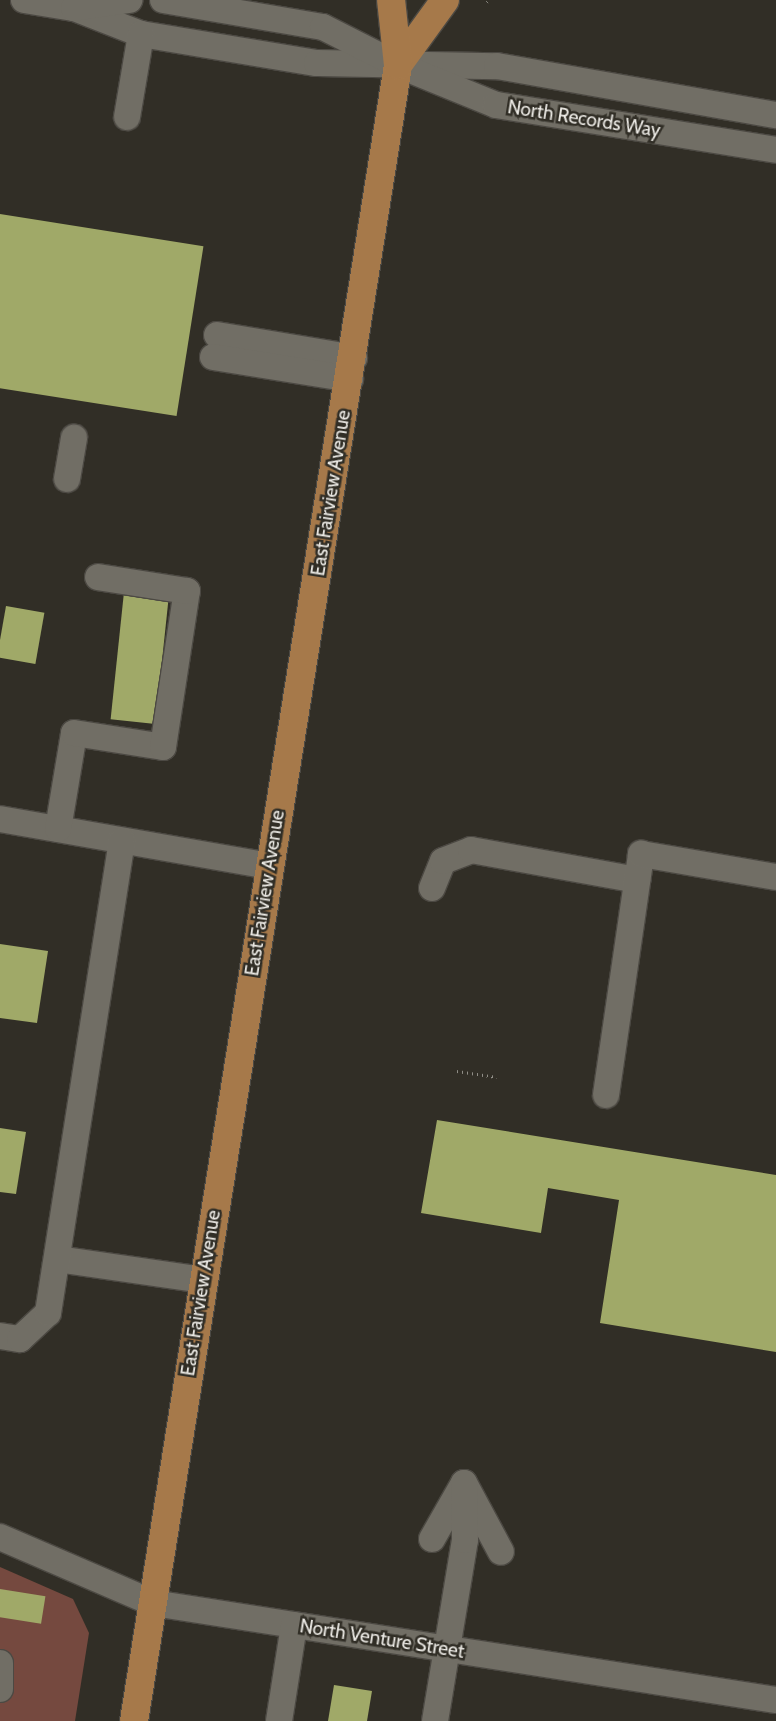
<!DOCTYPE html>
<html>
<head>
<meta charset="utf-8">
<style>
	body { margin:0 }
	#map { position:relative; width:776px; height:1721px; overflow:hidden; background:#312e26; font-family:Cabin,sans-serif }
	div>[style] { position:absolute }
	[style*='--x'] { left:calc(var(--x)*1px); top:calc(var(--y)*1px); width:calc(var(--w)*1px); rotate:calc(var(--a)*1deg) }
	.green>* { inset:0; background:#75493f }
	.building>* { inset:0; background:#a0a968; transform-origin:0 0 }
	.path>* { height:3px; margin-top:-1.5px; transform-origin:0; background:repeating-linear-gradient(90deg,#908e87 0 1px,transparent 0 5px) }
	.roads { filter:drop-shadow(1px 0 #4c4943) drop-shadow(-1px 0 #4c4943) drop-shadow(0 1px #4c4943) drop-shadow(0 -1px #4c4943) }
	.minor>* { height:26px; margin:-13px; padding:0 13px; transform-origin:13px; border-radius:13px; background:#716e65 }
	.major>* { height:28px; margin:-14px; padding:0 14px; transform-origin:14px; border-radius:14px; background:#a6794a }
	span { translate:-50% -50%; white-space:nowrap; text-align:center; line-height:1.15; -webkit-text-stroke:5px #312e26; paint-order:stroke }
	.street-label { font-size:19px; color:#edebe6 }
</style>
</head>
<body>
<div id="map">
	<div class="green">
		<div style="clip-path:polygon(0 1567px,73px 1599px,89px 1633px,75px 1721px,0 1721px)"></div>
	</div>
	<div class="building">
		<div style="left:0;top:214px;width:206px;height:172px;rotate:9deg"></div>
		<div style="left:124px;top:592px;width:45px;height:128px;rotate:6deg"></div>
		<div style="left:6px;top:606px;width:39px;height:52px;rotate:10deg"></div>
		<div style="clip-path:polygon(0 944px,48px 951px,37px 1023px,0 1018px)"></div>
		<div style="clip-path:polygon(437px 1120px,776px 1175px,776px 1352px,600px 1323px,619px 1200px,548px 1188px,541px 1233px,421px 1213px)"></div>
		<div style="clip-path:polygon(0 1128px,26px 1132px,16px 1194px,0 1192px)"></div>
		<div style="left:0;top:1589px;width:46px;height:28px;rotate:9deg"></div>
		<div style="clip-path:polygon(334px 1685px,372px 1691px,367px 1721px,328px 1721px)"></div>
	</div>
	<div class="path">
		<div style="--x:487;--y:2;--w:3;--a:-45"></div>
		<div style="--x:457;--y:1071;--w:40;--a:8.5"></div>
	</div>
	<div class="roads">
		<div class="minor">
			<div style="--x:24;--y:0;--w:51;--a:9.1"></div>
			<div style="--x:74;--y:8;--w:72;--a:21.2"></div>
			<div style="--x:141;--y:34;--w:178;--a:9.4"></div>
			<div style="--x:317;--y:63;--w:180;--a:1"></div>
			<div style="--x:497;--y:66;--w:283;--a:10"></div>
			<div style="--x:163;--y:0;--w:162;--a:9.6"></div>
			<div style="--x:323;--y:27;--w:84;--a:26.9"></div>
			<div style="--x:398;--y:65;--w:106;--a:22.2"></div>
			<div style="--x:496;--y:105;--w:284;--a:9.1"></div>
			<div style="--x:74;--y:8;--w:56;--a:-8.3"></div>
			<div style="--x:127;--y:117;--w:84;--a:-80.4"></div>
			<div style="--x:217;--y:335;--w:139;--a:9.5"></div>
			<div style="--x:213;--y:357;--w:139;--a:9.1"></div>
			<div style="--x:67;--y:479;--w:42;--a:-80.3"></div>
			<div style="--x:0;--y:819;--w:273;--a:9.9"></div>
			<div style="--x:58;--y:829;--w:97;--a:-80.5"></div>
			<div style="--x:74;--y:733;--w:90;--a:8.9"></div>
			<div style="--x:163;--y:747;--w:158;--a:-81.3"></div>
			<div style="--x:187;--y:591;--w:90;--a:-171.1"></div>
			<div style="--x:432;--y:888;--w:29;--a:-68"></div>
			<div style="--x:443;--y:861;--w:30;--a:-21"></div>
			<div style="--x:471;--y:850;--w:169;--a:10.2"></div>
			<div style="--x:606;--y:1095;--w:244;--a:-81.7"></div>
			<div style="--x:641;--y:854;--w:137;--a:9.7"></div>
			<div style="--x:57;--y:1259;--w:148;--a:8.2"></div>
			<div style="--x:0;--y:1336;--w:20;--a:9"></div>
			<div style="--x:20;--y:1339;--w:38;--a:-43"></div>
			<div style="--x:48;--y:1313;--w:478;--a:-81.1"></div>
			<div style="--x:0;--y:1537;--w:167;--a:23.3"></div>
			<div style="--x:153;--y:1603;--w:631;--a:8.85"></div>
			<div style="--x:432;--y:1539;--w:64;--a:-60.3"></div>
			<div style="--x:464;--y:1483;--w:78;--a:61.8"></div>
			<div style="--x:0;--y:1663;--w:26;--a:90"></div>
			<div style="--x:279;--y:1721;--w:97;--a:-81.1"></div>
			<div style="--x:435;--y:1721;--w:183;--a:-80.6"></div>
			<div style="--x:465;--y:1540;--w:57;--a:-91"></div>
		</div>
		<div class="major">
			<div style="--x:398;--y:65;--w:80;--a:-54.1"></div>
			<div style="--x:134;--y:1721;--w:1677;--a:-80.94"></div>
			<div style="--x:398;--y:65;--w:65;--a:-96.1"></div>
		</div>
	</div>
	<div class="street-label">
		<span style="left:584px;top:119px;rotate:9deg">North Records Way</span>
		<span style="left:331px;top:493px;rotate:-81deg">East Fairview Avenue</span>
		<span style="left:265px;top:893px;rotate:-81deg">East Fairview Avenue</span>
		<span style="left:201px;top:1293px;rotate:-81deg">East Fairview Avenue</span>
		<span style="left:382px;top:1639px;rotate:9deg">North Venture Street</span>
	</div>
</div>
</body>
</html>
